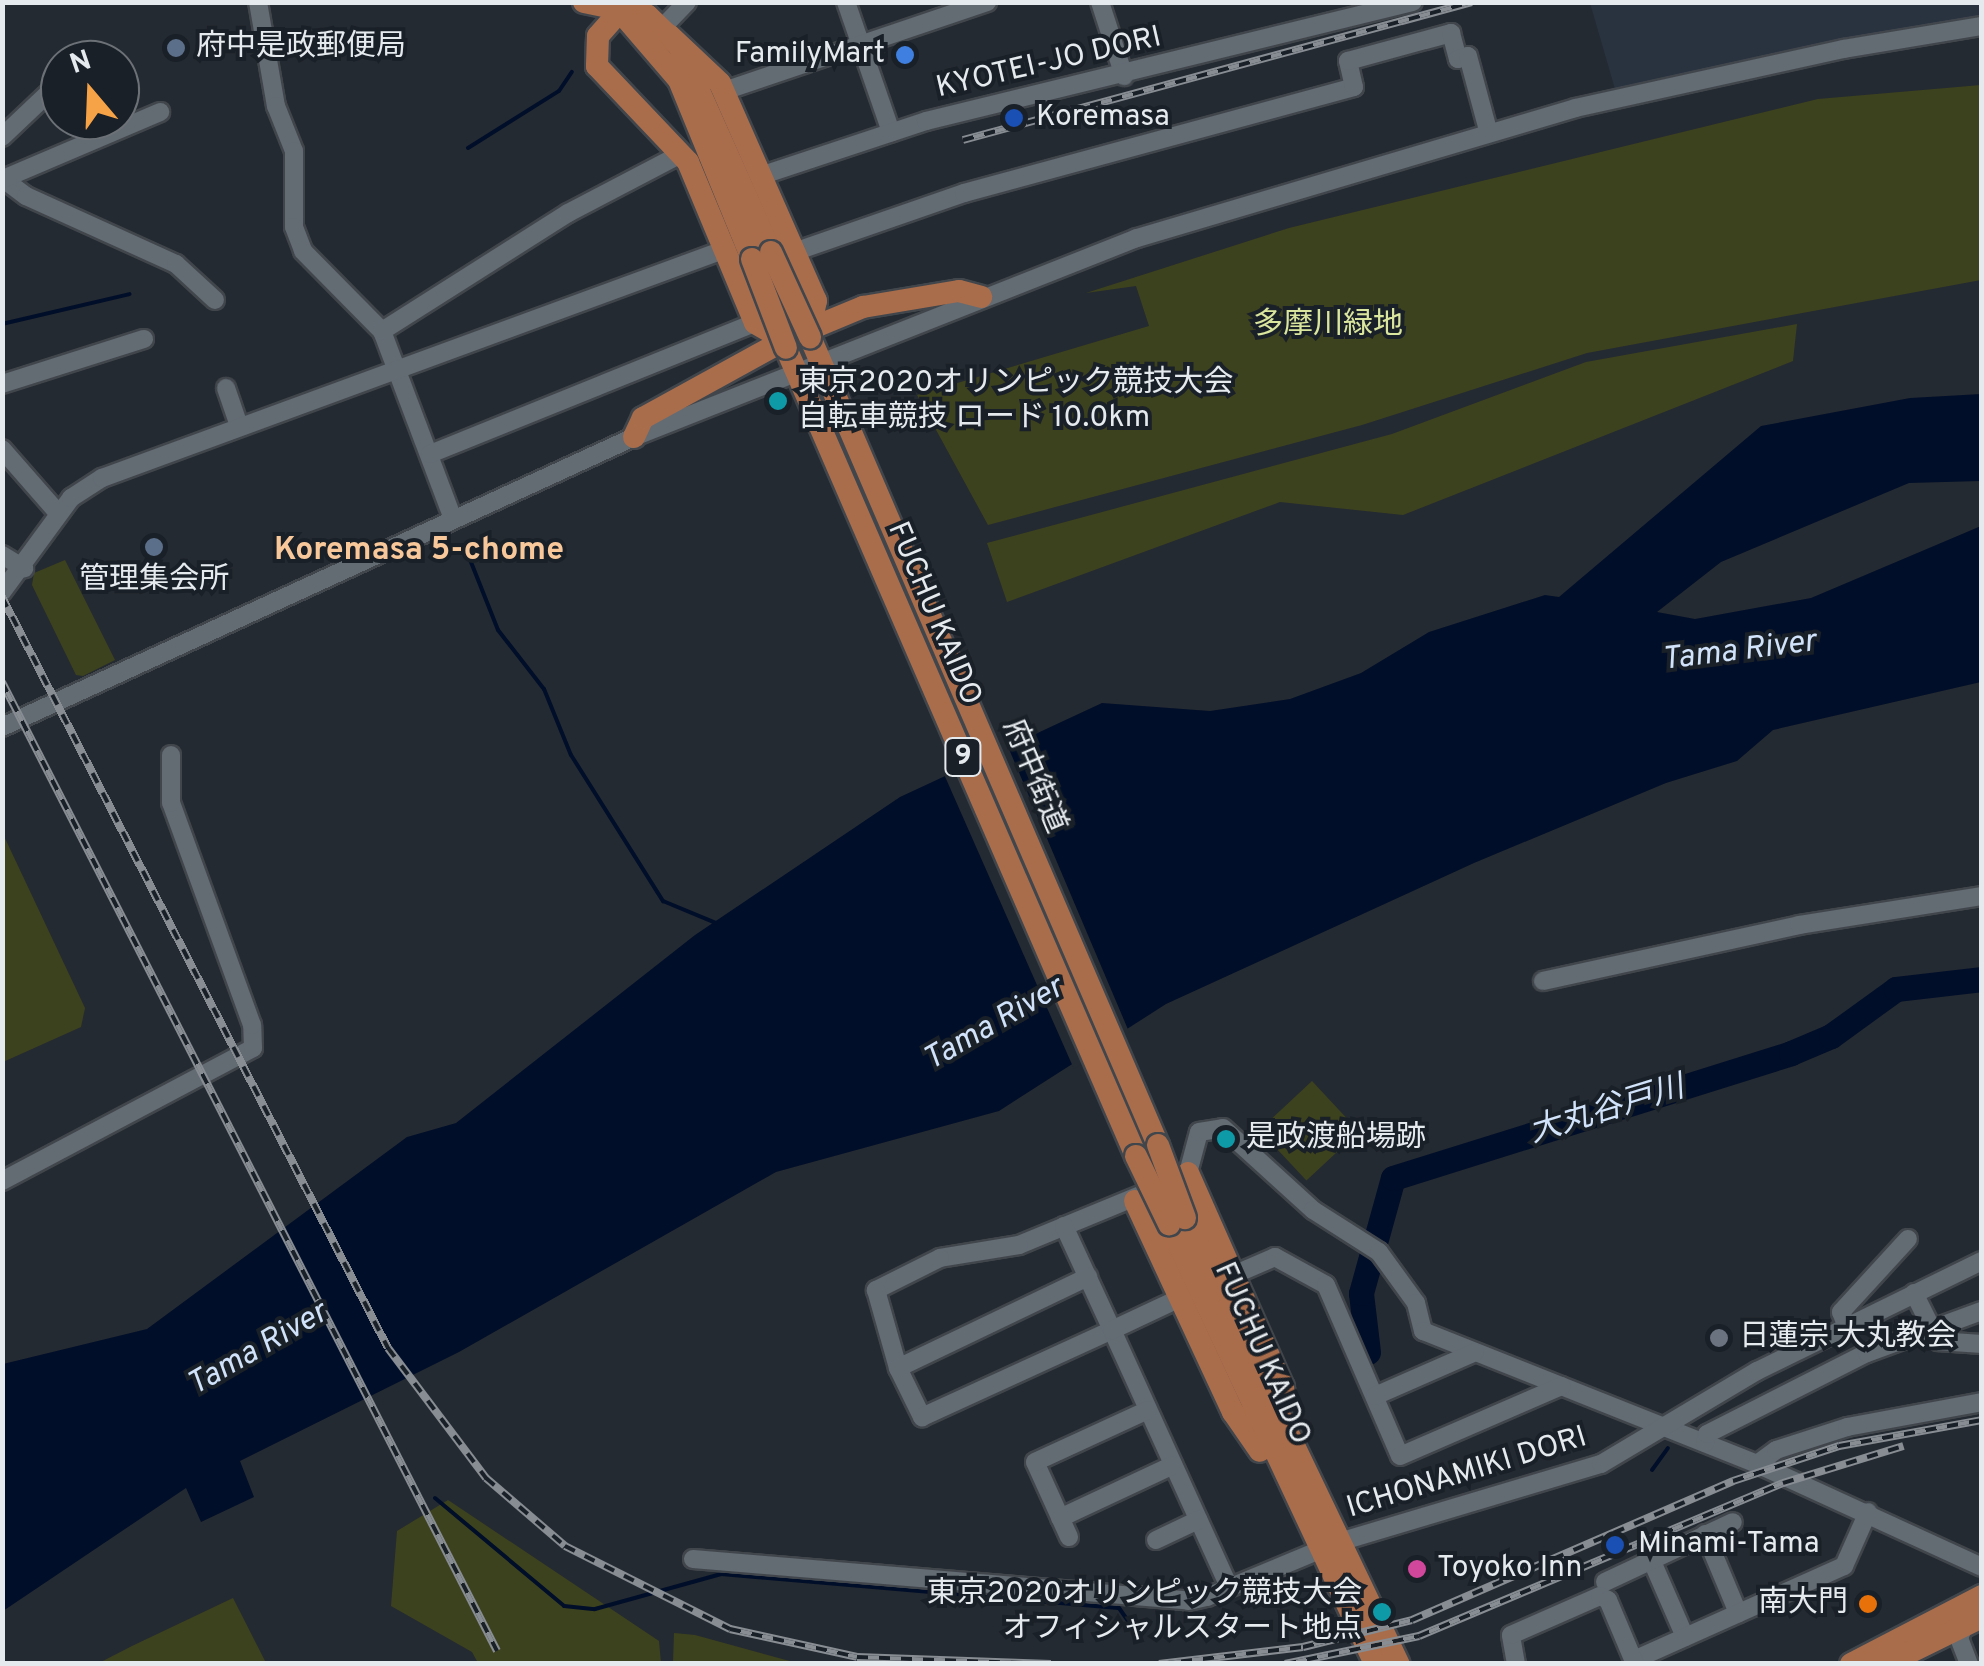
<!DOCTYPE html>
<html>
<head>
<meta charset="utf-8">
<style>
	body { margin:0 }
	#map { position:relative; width:1984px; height:1666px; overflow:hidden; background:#242a31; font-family:Overpass,"Noto Sans JP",sans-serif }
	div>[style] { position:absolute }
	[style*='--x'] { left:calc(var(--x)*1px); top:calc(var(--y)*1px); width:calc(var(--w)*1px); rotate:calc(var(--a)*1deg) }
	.built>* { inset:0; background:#293340 }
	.green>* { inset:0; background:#3d421e; transform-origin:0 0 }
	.water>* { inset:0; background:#000e29 }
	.pier>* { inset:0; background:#242a31; transform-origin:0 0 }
	.stream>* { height:4px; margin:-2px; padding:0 2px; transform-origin:2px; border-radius:2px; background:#000e29 }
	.river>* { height:25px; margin:-12.5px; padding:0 12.5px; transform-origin:12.5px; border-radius:12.5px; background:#000e29 }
	.roads { filter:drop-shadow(2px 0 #41464c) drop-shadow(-2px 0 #41464c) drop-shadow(0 2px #41464c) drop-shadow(0 -2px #41464c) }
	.minor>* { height:18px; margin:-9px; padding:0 9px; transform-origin:9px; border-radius:9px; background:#636b73 }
	.major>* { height:22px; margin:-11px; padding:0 11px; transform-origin:11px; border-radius:11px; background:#aa6d4b }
	.rail>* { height:8px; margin-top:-4px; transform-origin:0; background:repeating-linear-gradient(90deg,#1a2027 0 11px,#878d93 0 22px); box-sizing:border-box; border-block:2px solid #878d93 }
	.bridges { filter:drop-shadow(2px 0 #41464c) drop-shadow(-2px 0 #41464c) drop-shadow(0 2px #41464c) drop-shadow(0 -2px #41464c) }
	.major-bridge>* { height:22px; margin:-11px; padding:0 11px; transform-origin:11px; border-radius:11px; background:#aa6d4b }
	.dots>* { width:28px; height:28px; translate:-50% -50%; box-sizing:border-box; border:5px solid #1a2027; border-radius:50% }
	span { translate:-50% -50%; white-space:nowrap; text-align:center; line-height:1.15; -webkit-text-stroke:8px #1a2027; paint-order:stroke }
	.shield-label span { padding:2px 8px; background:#1a2027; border:2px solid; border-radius:8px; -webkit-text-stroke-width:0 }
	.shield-label { font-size:28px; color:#e5eaef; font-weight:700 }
	.poi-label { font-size:30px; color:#e5eaef }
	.left { translate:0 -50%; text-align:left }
	.right { translate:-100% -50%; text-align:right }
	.street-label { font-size:30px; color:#e5eaef }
	.park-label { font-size:30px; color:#dae69e }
	.neighbourhood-label { font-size:32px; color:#f8c89b; font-weight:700 }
	.water-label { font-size:32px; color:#d1e3fa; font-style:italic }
	.frame { position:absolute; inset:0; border:5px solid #e5eaef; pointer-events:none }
	.north { position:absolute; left:40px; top:40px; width:100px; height:100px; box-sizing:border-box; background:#1a2027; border:2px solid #6b7177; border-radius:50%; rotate:341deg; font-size:28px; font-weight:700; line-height:40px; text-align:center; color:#e5eaef }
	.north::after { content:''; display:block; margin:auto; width:35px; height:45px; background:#f6a247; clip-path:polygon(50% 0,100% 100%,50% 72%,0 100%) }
</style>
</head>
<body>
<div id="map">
	<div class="built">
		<div style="clip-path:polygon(1981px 2px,1982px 19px,1897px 30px,1615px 89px,1590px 3px)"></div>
	</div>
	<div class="green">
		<div style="clip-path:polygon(1981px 85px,1981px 280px,1587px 353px,1362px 425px,988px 525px,917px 395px,1149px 326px,1136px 286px,1086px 293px,1289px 228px,1818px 99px)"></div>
		<div style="clip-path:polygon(1797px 324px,1793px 361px,1403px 515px,1280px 502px,1007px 602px,987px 543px,1392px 434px,1586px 362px)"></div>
		<div style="clip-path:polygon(65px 560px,115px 660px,83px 676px,76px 675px,32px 585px,34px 573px)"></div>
		<div style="clip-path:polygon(2px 832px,85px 1008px,81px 1027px,3px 1062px)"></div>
		<div style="left:1312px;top:1081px;width:69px;height:72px;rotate:47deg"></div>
		<div style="clip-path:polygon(448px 1500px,659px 1641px,661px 1663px,478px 1663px,472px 1652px,391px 1606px,397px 1531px)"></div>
		<div style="clip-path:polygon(233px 1598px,266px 1663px,99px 1663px,132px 1646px)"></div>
		<div style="clip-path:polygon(674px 1633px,695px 1635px,797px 1663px,673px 1663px)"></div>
	</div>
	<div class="water">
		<div style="clip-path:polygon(1981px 394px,1981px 481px,1909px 483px,1721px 562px,1657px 612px,1695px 619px,1811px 598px,1981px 526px,1981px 682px,1773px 730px,1737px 761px,1666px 783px,1474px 863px,1166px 1004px,999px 1111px,776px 1172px,459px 1352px,240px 1461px,254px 1497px,201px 1522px,186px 1488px,3px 1611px,3px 1364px,147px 1329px,407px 1137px,456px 1123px,695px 935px,900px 797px,1102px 703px,1210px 711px,1290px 699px,1361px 673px,1429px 632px,1545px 595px,1559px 597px,1761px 426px,1910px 398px)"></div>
	</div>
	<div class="pier">
		<div style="left:1006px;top:742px;width:316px;height:30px;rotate:67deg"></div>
		<div style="clip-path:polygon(973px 757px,1099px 1053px,1074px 1069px,943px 772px)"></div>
	</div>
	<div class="stream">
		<div style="--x:468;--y:148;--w:107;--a:-32.1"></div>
		<div style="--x:559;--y:91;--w:23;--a:-56"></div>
		<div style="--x:2;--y:324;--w:131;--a:-13.2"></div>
		<div style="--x:465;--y:547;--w:89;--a:68.3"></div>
		<div style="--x:498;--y:630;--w:75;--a:52.1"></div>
		<div style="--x:544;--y:689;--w:71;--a:67.8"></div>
		<div style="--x:571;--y:755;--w:173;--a:57.8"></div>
		<div style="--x:663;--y:901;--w:57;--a:22.5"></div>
		<div style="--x:1652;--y:1470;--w:27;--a:-54"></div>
		<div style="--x:435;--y:1498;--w:168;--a:39.9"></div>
		<div style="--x:564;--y:1606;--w:31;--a:6"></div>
		<div style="--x:595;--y:1609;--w:131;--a:-15.5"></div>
		<div style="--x:721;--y:1574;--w:399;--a:4.9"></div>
		<div style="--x:1119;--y:1608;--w:35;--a:55"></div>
	</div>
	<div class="river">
		<div style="--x:1368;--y:1352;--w:59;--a:-96.8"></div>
		<div style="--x:1361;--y:1293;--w:119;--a:-74.5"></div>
		<div style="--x:1393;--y:1178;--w:417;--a:-17.4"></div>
		<div style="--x:1791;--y:1053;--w:43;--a:-23"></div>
		<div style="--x:1831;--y:1036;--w:80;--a:-35.9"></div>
		<div style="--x:1896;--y:989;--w:87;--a:-6.6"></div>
	</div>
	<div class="roads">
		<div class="minor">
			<div style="--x:258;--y:2;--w:106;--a:80.2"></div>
			<div style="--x:276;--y:106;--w:48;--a:68.2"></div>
			<div style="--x:294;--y:151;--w:76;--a:90"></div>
			<div style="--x:294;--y:227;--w:26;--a:69"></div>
			<div style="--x:303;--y:251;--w:112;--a:45.4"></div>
			<div style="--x:382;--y:331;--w:198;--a:69.3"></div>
			<div style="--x:846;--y:2;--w:138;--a:70.9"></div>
			<div style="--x:1100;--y:2;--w:78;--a:72"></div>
			<div style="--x:662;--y:28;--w:36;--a:-46"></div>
			<div style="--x:82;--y:60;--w:3;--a:-45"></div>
			<div style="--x:724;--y:91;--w:278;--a:-18.7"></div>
			<div style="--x:2;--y:137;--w:80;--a:-43.5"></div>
			<div style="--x:760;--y:176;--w:175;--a:-18.3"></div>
			<div style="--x:926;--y:121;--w:501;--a:-13.73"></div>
			<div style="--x:2;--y:178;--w:30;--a:37"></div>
			<div style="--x:26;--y:196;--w:165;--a:24.4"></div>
			<div style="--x:176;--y:264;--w:53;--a:42.7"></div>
			<div style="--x:3;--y:179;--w:171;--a:-23.1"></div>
			<div style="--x:794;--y:252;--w:180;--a:-19.1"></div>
			<div style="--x:964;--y:193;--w:404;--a:-15.2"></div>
			<div style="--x:1354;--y:87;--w:27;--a:-103"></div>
			<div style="--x:1348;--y:61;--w:107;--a:-15.2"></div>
			<div style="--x:1451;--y:33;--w:27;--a:75"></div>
			<div style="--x:1458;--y:59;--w:10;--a:-17"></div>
			<div style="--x:1468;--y:56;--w:77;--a:74.9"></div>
			<div style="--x:382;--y:331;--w:220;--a:-32.4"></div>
			<div style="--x:568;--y:213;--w:127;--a:-27.6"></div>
			<div style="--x:2;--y:384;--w:149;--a:-17.6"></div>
			<div style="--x:226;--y:388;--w:39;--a:71"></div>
			<div style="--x:2;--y:449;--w:85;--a:48.8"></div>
			<div style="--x:430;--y:454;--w:350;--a:-22"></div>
			<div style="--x:2;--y:555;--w:26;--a:31"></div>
			<div style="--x:2;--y:592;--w:117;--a:-53.7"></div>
			<div style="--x:71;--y:498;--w:37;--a:-33"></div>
			<div style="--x:102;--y:478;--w:665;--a:-20.15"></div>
			<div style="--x:2;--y:727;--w:695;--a:-24.65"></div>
			<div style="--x:634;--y:437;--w:541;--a:-21.59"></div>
			<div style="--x:1137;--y:238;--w:457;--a:-16.5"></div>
			<div style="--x:1575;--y:108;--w:275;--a:-12.4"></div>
			<div style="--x:1844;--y:49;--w:140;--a:-9.5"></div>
			<div style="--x:1543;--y:981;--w:262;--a:-12.3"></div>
			<div style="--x:1799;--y:925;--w:185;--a:-9"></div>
			<div style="--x:1178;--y:1178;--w:11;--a:-27"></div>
			<div style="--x:1188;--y:1173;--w:42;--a:-75"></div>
			<div style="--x:1199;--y:1132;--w:24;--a:-9"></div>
			<div style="--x:1223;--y:1128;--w:122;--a:42.3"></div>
			<div style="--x:1313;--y:1210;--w:78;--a:32.5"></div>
			<div style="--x:1379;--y:1252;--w:63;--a:54"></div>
			<div style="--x:1416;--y:1303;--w:29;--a:76"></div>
			<div style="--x:1423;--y:1331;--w:360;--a:21.7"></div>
			<div style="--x:1757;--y:1464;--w:247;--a:24.6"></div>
			<div style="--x:2;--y:1181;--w:284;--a:-27.9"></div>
			<div style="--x:253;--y:1048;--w:23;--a:-92"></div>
			<div style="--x:252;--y:1025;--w:236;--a:-110"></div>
			<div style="--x:171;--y:803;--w:48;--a:-90"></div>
			<div style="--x:1145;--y:1193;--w:136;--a:157.6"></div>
			<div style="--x:1019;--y:1245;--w:80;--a:170.7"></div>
			<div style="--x:940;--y:1258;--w:72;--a:153.4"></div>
			<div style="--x:876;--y:1290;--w:81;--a:74.2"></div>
			<div style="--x:898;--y:1368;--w:55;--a:63.9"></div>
			<div style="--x:922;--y:1417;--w:209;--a:-24.6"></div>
			<div style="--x:1112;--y:1330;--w:282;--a:65.5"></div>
			<div style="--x:1064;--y:1226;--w:115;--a:65.2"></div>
			<div style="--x:1112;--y:1330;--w:75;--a:-25.2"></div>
			<div style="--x:1231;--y:1276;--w:48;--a:-23.4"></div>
			<div style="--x:1275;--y:1257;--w:58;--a:28.8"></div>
			<div style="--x:1326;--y:1285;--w:186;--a:66.6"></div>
			<div style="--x:1400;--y:1456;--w:176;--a:-23.4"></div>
			<div style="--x:1914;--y:1293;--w:54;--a:63.4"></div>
			<div style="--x:1938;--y:1341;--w:44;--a:3.9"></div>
			<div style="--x:1847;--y:1327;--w:16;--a:-112"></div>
			<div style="--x:1841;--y:1312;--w:99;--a:-47.5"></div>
			<div style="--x:898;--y:1368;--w:211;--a:-25.6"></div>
			<div style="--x:1375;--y:1396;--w:109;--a:-23.7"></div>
			<div style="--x:1705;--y:1443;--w:9;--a:-77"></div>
			<div style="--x:1707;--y:1434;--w:179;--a:-26.9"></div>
			<div style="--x:1867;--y:1353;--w:122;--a:-20.1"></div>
			<div style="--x:1757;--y:1464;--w:24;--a:-36"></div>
			<div style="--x:1776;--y:1450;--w:75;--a:-17.9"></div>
			<div style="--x:1847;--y:1427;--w:137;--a:-10.5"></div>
			<div style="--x:1060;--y:1518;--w:125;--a:-25.1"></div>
			<div style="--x:1705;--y:1534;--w:86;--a:67.3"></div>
			<div style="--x:1069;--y:1537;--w:82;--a:-114.4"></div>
			<div style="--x:1035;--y:1462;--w:124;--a:-24.7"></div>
			<div style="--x:1156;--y:1540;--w:47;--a:-25.5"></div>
			<div style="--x:693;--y:1559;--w:497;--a:4.8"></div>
			<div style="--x:1188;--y:1601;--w:19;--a:-12"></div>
			<div style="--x:1207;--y:1597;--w:143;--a:-22.6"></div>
			<div style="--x:1339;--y:1542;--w:273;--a:-16.6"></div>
			<div style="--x:1601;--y:1464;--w:182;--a:-30.8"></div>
			<div style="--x:1757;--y:1371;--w:250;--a:-26.1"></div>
			<div style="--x:1651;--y:1559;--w:85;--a:66.4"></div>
			<div style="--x:1605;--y:1582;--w:141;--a:-25.1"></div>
			<div style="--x:1966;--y:1622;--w:17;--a:114"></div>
			<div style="--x:1959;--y:1638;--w:28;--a:69"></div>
			<div style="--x:1634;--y:1660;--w:230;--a:-24.1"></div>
			<div style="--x:1844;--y:1566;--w:59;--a:-66"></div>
			<div style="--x:1516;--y:1664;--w:29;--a:-100"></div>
			<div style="--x:1511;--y:1635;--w:97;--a:-23.7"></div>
			<div style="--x:1600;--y:1596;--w:9;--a:27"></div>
			<div style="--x:1608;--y:1600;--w:69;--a:67.1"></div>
		</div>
		<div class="major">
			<div style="--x:584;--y:2;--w:64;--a:11.7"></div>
			<div style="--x:647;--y:15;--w:45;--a:44.1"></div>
			<div style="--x:679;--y:46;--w:226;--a:65.9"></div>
			<div style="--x:628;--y:2;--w:45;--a:131.4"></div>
			<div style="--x:598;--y:36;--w:30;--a:92"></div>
			<div style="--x:597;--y:66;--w:132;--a:46.5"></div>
			<div style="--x:688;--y:162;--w:174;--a:67.4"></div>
			<div style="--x:755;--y:323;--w:34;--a:30"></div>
			<div style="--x:785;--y:340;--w:31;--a:-32"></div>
			<div style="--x:811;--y:324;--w:24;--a:-78"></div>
			<div style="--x:816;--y:301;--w:238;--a:-113.8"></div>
			<div style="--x:720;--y:83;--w:70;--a:-136.7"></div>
			<div style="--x:619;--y:10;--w:92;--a:49.4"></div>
			<div style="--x:679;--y:80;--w:193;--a:67.8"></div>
			<div style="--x:805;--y:331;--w:63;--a:-22.5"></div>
			<div style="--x:863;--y:307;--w:97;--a:-9.5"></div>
			<div style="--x:959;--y:291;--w:23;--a:15"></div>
			<div style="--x:810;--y:337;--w:880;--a:66.7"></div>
			<div style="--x:786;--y:348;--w:881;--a:66.58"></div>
			<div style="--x:634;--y:437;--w:21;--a:-65"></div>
			<div style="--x:643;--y:418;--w:162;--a:-28.8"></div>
			<div style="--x:1188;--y:1173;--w:234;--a:66.1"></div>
			<div style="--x:1283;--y:1387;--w:9;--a:84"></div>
			<div style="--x:1284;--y:1396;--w:18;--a:137"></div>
			<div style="--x:1135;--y:1201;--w:233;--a:65.1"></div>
			<div style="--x:1233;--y:1412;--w:47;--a:55.3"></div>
			<div style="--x:1185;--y:1218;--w:495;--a:64.4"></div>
			<div style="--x:1169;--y:1224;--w:486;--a:64.9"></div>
			<div style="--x:1851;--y:1664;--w:148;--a:-27.4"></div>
			<div style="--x:1886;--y:1664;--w:107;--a:-26.1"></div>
		</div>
	</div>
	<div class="rail">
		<div style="--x:963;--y:140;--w:527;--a:-15.17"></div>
		<div style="--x:2;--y:597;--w:844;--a:62.8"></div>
		<div style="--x:388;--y:1348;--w:163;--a:53"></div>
		<div style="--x:486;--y:1478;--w:104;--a:40.7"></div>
		<div style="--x:565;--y:1546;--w:185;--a:26.7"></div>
		<div style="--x:730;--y:1629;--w:130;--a:12.4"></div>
		<div style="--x:857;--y:1657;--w:194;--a:2.1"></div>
		<div style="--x:2;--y:682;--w:1088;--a:62.94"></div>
		<div style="--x:1159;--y:1664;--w:145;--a:-6.7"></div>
		<div style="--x:1303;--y:1647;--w:112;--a:-13.9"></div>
		<div style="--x:1412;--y:1620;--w:350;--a:-23.4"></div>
		<div style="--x:1733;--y:1481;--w:112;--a:-18.3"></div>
		<div style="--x:1839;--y:1446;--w:145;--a:-10.3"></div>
		<div style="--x:1285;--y:1664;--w:137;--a:-11.8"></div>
		<div style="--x:1419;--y:1636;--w:395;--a:-22.8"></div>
		<div style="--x:1783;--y:1483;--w:126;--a:-17.1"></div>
	</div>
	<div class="bridges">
		<div class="major-bridge">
			<div style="--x:771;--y:252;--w:94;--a:65.4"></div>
			<div style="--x:752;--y:259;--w:95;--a:69.1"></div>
			<div style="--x:1158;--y:1145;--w:78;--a:69.7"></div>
			<div style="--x:1136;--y:1156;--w:76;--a:64.1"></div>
		</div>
	</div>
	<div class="dots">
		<div style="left:176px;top:48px;background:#5c6f8a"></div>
		<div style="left:905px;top:55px;background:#3f7fe0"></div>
		<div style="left:1014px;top:118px;background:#1a4fb4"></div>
		<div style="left:778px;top:401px;background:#0f9aa8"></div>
		<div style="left:154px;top:547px;background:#5c6f8a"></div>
		<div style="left:1226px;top:1139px;background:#0f9aa8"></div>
		<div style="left:1719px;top:1338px;background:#6b7280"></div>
		<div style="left:1615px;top:1545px;background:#1a4fb4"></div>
		<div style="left:1417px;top:1569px;background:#d1479c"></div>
		<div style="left:1868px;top:1604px;background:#e8710a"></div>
		<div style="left:1382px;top:1612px;background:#0f9aa8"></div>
	</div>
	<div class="shield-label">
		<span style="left:963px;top:757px">9</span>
	</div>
	<div class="poi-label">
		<span class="left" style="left:196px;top:48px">府中是政郵便局</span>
		<span class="right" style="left:885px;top:55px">FamilyMart</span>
		<span class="left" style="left:1036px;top:118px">Koremasa</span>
		<span class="left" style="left:798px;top:401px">東京2020オリンピック競技大会<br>自転車競技 ロード 10.0km</span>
		<span style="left:154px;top:581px">管理集会所</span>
		<span class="left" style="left:1246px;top:1139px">是政渡船場跡</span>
		<span class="left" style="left:1739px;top:1338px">日蓮宗 大丸教会</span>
		<span class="left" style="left:1638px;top:1545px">Minami-Tama</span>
		<span class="left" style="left:1437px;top:1569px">Toyoko Inn</span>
		<span class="right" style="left:1362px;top:1612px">東京2020オリンピック競技大会<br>オフィシャルスタート地点</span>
		<span class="right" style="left:1848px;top:1604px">南大門</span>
	</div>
	<div class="street-label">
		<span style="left:1049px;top:64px;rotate:-13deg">KYOTEI-JO DORI</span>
		<span style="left:933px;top:614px;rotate:67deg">FUCHU KAIDO</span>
		<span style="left:1033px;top:777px;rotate:67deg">府中街道</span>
		<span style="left:1261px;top:1354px;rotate:66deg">FUCHU KAIDO</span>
		<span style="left:1467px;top:1474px;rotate:-17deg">ICHONAMIKI DORI</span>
	</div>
	<div class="park-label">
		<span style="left:1328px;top:326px">多摩川緑地</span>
	</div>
	<div class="neighbourhood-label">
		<span style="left:419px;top:551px">Koremasa 5-chome</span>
	</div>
	<div class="water-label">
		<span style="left:1739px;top:652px;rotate:-7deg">Tama River</span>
		<span style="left:994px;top:1025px;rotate:-30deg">Tama River</span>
		<span style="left:1607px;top:1111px;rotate:-17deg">大丸谷戸川</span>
		<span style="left:258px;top:1350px;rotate:-30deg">Tama River</span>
	</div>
	<div class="frame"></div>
	<div class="north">N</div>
</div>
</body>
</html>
